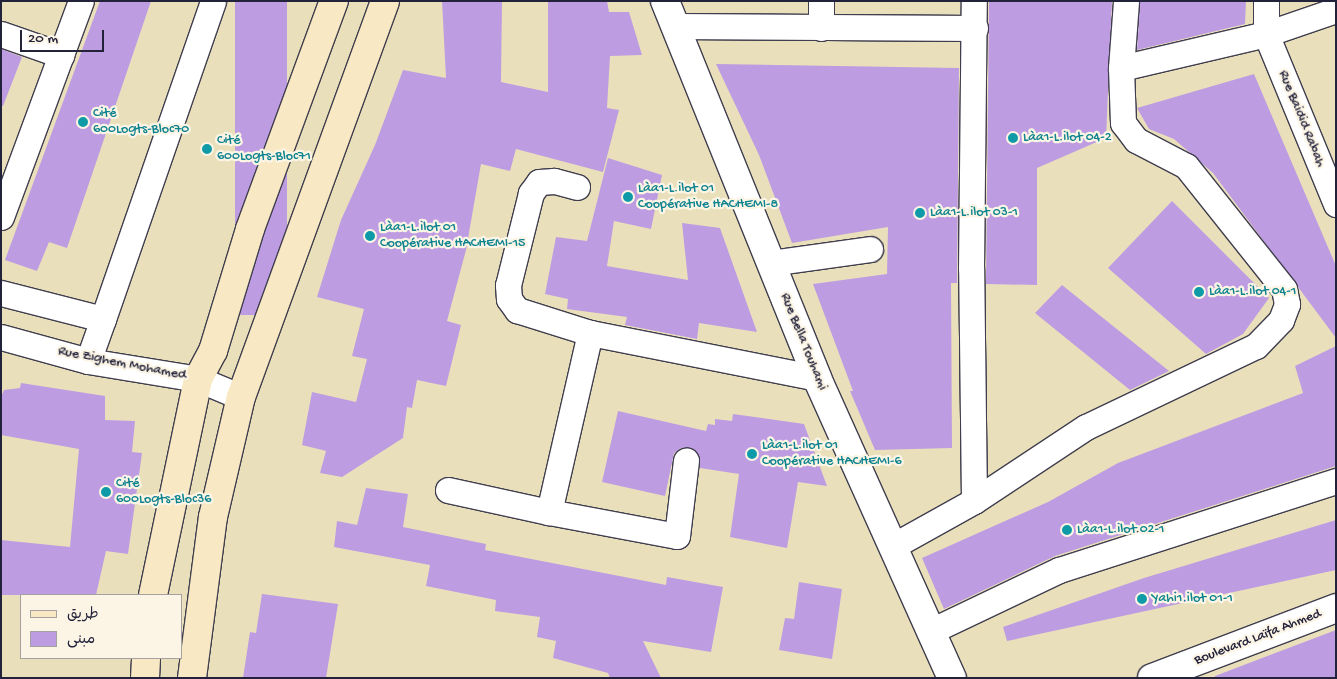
<!DOCTYPE html>
<html>
<head>
<meta charset="utf-8">
<style>
	body { margin:0 }
	#map { position:relative; width:1337px; height:679px; overflow:hidden; background:#e9e0bb; font-family:"Gochi Hand","Playpen Sans Arabic",sans-serif }
	div>[style] { position:absolute }
	[style*='--x'] { left:calc(var(--x)*1px); top:calc(var(--y)*1px); width:calc(var(--w)*1px); rotate:calc(var(--a)*1deg) }
	.building>* { inset:0; background:#be9ce2; transform-origin:0 0 }
	.roads { filter:drop-shadow(1px 0 #403e4e) drop-shadow(-1px 0 #403e4e) drop-shadow(0 1px #403e4e) drop-shadow(0 -1px #403e4e) }
	.minor>* { height:25px; margin:-12.5px; padding:0 12.5px; transform-origin:12.5px; border-radius:12.5px; background:#fff }
	.tertiary>* { height:28px; margin:-14px; padding:0 14px; transform-origin:14px; border-radius:14px; background:#fff }
	.secondary>* { height:28px; margin:-14px; padding:0 14px; transform-origin:14px; border-radius:14px; background:#f8e8c3 }
	.dots>* { width:14px; height:14px; translate:-50% -50%; box-sizing:border-box; border:2px solid #fcf5e5; border-radius:50% }
	span { translate:-50% -50%; white-space:nowrap; text-align:center; line-height:1.15; -webkit-text-stroke:4.5px #fcf5e5; paint-order:stroke }
	.culture-label { font-size:14px; color:#0d838f }
	.left { translate:0 -50%; text-align:left }
	.street-label { font-size:14px; color:#22223b }
	.frame { position:absolute; inset:0; border:2px solid #22223b; pointer-events:none }
	.legend { position:absolute; left:20px; top:594px; width:162px; height:65px; box-sizing:border-box; background:#fcf5e5; border:1px solid #a5a1a1; margin:0; padding:6px 9px; list-style:none; font-size:15px; color:#22223b }
	.legend li { display:flex; align-items:center; gap:10px; height:25px }
	.legend b { width:25px; border:1px solid #a5a1a1 }
	.scale { position:absolute; left:20px; top:30px; width:84px; height:22px; box-sizing:border-box; border:2px solid #22223b; border-top:0; padding-left:6px; font-size:15px; line-height:18px; white-space:nowrap; color:#22223b; -webkit-text-stroke:4px #fcf5e5; paint-order:stroke }
</style>
</head>
<body>
<div id="map">
	<div class="building">
		<div style="clip-path:polygon(100px 1px,151px 1px,67px 248px,49px 242px,37px 271px,5px 260px)"></div>
		<div style="left:235px;top:1px;width:52px;height:314px"></div>
		<div style="clip-path:polygon(442px 1px,502px 1px,501px 82px,548px 92px,548px 1px,607px 1px,609px 12px,629px 12px,642px 55px,610px 56px,607px 108px,619px 110px,603px 172px,516px 149px,510px 171px,481px 164px,466px 250px,447px 321px,461px 325px,446px 386px,417px 380px,412px 408px,407px 407px,403px 438px,342px 477px,320px 473px,326px 451px,302px 445px,312px 392px,356px 402px,367px 359px,352px 356px,364px 309px,317px 297px,341px 220px,375px 145px,403px 70px,446px 78px)"></div>
		<div style="clip-path:polygon(989px 1px,1112px 1px,1106px 138px,1037px 168px,1037px 285px,986px 284px)"></div>
		<div style="clip-path:polygon(1140px 1px,1246px 1px,1245px 24px,1137px 50px)"></div>
		<div style="clip-path:polygon(1px 49px,22px 57px,3px 106px,1px 106px)"></div>
		<div style="clip-path:polygon(716px 64px,959px 68px,957px 283px,951px 283px,952px 448px,875px 450px,850px 391px,853px 391px,813px 284px,887px 274px,888px 227px,792px 243px,759px 155px)"></div>
		<div style="clip-path:polygon(1254px 74px,1336px 266px,1336px 338px,1213px 173px,1174px 139px,1149px 129px,1137px 108px)"></div>
		<div style="clip-path:polygon(608px 158px,662px 175px,651px 229px,614px 221px,607px 266px,688px 280px,682px 223px,720px 228px,757px 332px,699px 323px,697px 339px,625px 325px,627px 317px,567px 309px,568px 299px,545px 294px,556px 237px,587px 241px)"></div>
		<div style="clip-path:polygon(1172px 201px,1269px 298px,1243px 334px,1206px 354px,1108px 268px)"></div>
		<div style="clip-path:polygon(1062px 285px,1169px 371px,1130px 390px,1035px 313px)"></div>
		<div style="clip-path:polygon(1336px 346px,1336px 466px,1055px 556px,944px 609px,922px 558px,1048px 502px,1118px 463px,1303px 393px,1295px 366px)"></div>
		<div style="clip-path:polygon(21px 383px,105px 396px,105px 420px,135px 421px,132px 452px,142px 453px,128px 554px,106px 551px,96px 595px,1px 595px,1px 540px,70px 547px,79px 449px,1px 435px,1px 397px,4px 390px,20px 388px)"></div>
		<div style="clip-path:polygon(618px 411px,706px 431px,708px 424px,715px 425px,715px 419px,732px 421px,733px 414px,804px 424px,827px 486px,798px 482px,787px 548px,730px 537px,739px 474px,700px 468px,699px 456px,694px 449px,681px 448px,674px 453px,665px 496px,602px 482px)"></div>
		<div style="clip-path:polygon(366px 488px,408px 494px,403px 527px,486px 544px,485px 550px,666px 585px,667px 577px,723px 587px,711px 652px,643px 641px,661px 678px,610px 678px,608px 673px,553px 658px,556px 641px,537px 637px,540px 617px,495px 611px,496px 600px,426px 586px,430px 565px,334px 547px,337px 521px,357px 525px)"></div>
		<div style="clip-path:polygon(1336px 520px,1336px 570px,1007px 641px,1003px 627px,1144px 578px)"></div>
		<div style="clip-path:polygon(799px 582px,842px 589px,832px 659px,779px 650px,785px 618px,794px 619px)"></div>
		<div style="clip-path:polygon(262px 594px,338px 604px,326px 678px,243px 678px,250px 632px,256px 633px)"></div>
		<div style="clip-path:polygon(1336px 630px,1336px 678px,1215px 678px,1215px 676px)"></div>
	</div>
	<div class="roads">
		<div class="minor">
			<div style="--x:1266;--y:1;--w:33;--a:90"></div>
			<div style="--x:1266;--y:34;--w:184;--a:67.6"></div>
			<div style="--x:675;--y:26;--w:300;--a:0.4"></div>
			<div style="--x:821;--y:28;--w:27;--a:-90"></div>
			<div style="--x:1;--y:34;--w:64;--a:19.3"></div>
			<div style="--x:1121;--y:68;--w:149;--a:-13.2"></div>
			<div style="--x:1266;--y:34;--w:74;--a:-18.9"></div>
			<div style="--x:577;--y:187;--w:24;--a:-165"></div>
			<div style="--x:554;--y:181;--w:15;--a:176"></div>
			<div style="--x:539;--y:182;--w:14;--a:126"></div>
			<div style="--x:531;--y:193;--w:95;--a:104"></div>
			<div style="--x:508;--y:285;--w:14;--a:86"></div>
			<div style="--x:509;--y:299;--w:14;--a:54"></div>
			<div style="--x:517;--y:310;--w:77;--a:17.5"></div>
			<div style="--x:590;--y:333;--w:231;--a:11.2"></div>
			<div style="--x:1;--y:217;--w:230;--a:-69.7"></div>
			<div style="--x:771;--y:263;--w:100;--a:-8"></div>
			<div style="--x:1;--y:293;--w:105;--a:14.3"></div>
			<div style="--x:103;--y:319;--w:336;--a:-70.9"></div>
			<div style="--x:590;--y:333;--w:184;--a:102.9"></div>
			<div style="--x:549;--y:512;--w:130;--a:10.6"></div>
			<div style="--x:677;--y:536;--w:76;--a:-83.2"></div>
			<div style="--x:1;--y:337;--w:90;--a:15.4"></div>
			<div style="--x:88;--y:361;--w:111;--a:9.3"></div>
			<div style="--x:198;--y:379;--w:47;--a:22.7"></div>
			<div style="--x:88;--y:361;--w:45;--a:-70.3"></div>
			<div style="--x:448;--y:490;--w:103;--a:12.3"></div>
			<div style="--x:974;--y:501;--w:233;--a:-90.7"></div>
			<div style="--x:971;--y:268;--w:267;--a:-89.4"></div>
			<div style="--x:893;--y:546;--w:93;--a:-29.1"></div>
			<div style="--x:974;--y:501;--w:134;--a:-33.5"></div>
			<div style="--x:1086;--y:427;--w:188;--a:-25.5"></div>
			<div style="--x:1256;--y:346;--w:36;--a:-46"></div>
			<div style="--x:1281;--y:320;--w:17;--a:-69"></div>
			<div style="--x:1287;--y:304;--w:15;--a:-101"></div>
			<div style="--x:1284;--y:289;--w:157;--a:-128.5"></div>
			<div style="--x:1186;--y:166;--w:56;--a:-152.5"></div>
			<div style="--x:1136;--y:140;--w:21;--a:-127"></div>
			<div style="--x:1123;--y:123;--w:55;--a:-92.1"></div>
			<div style="--x:1121;--y:68;--w:67;--a:-85.7"></div>
			<div style="--x:931;--y:631;--w:142;--a:-25.5"></div>
			<div style="--x:1059;--y:570;--w:291;--a:-17.8"></div>
		</div>
		<div class="tertiary">
			<div style="--x:665;--y:1;--w:406;--a:68"></div>
			<div style="--x:817;--y:378;--w:329;--a:65.8"></div>
			<div style="--x:1152;--y:678;--w:197;--a:-20.8"></div>
		</div>
		<div class="secondary">
			<div style="--x:153;--y:595;--w:221;--a:-78.2"></div>
			<div style="--x:198;--y:379;--w:32;--a:-62"></div>
			<div style="--x:213;--y:351;--w:127;--a:-73.1"></div>
			<div style="--x:250;--y:229;--w:243;--a:-69.8"></div>
			<div style="--x:145;--y:678;--w:20;--a:-87"></div>
			<div style="--x:192;--y:678;--w:162;--a:-82.6"></div>
			<div style="--x:213;--y:517;--w:123;--a:-76.9"></div>
			<div style="--x:241;--y:397;--w:421;--a:-70"></div>
		</div>
	</div>
	<div class="dots">
		<div style="left:83px;top:122px;background:#0f9aa8"></div>
		<div style="left:1013px;top:138px;background:#0f9aa8"></div>
		<div style="left:207px;top:149px;background:#0f9aa8"></div>
		<div style="left:628px;top:197px;background:#0f9aa8"></div>
		<div style="left:920px;top:213px;background:#0f9aa8"></div>
		<div style="left:370px;top:236px;background:#0f9aa8"></div>
		<div style="left:1199px;top:292px;background:#0f9aa8"></div>
		<div style="left:752px;top:454px;background:#0f9aa8"></div>
		<div style="left:106px;top:492px;background:#0f9aa8"></div>
		<div style="left:1067px;top:530px;background:#0f9aa8"></div>
		<div style="left:1142px;top:599px;background:#0f9aa8"></div>
	</div>
	<div class="culture-label">
		<span class="left" style="left:93px;top:122px">Cité<br>600Logts-Bloc70</span>
		<span class="left" style="left:1023px;top:138px">Làa1-L.ilot 04-2</span>
		<span class="left" style="left:217px;top:149px">Cité<br>600Logts-Bloc71</span>
		<span class="left" style="left:638px;top:197px">Làa1-L.ilot 01<br>Coopérative HACHEMI-8</span>
		<span class="left" style="left:930px;top:213px">Làa1-L.ilot 03-1</span>
		<span class="left" style="left:380px;top:236px">Làa1-L.ilot 01<br>Coopérative HACHEMI-15</span>
		<span class="left" style="left:1209px;top:292px">Làa1-L.ilot 04-1</span>
		<span class="left" style="left:762px;top:454px">Làa1-L.ilot 01<br>Coopérative HACHEMI-6</span>
		<span class="left" style="left:116px;top:492px">Cité<br>600Logts-Bloc36</span>
		<span class="left" style="left:1077px;top:530px">Làa1-L.ilot 02-1</span>
		<span class="left" style="left:1152px;top:599px">Yahi1.ilot 01-1</span>
	</div>
	<div class="street-label">
		<span style="left:1301px;top:119px;rotate:68deg">Rue Baidid Rabah</span>
		<span style="left:803px;top:342px;rotate:68deg">Rue Bella Touhami</span>
		<span style="left:122px;top:364px;rotate:11deg">Rue Zighem Mohamed</span>
		<span style="left:1258px;top:638px;rotate:-21deg">Boulevard Laïfa Ahmed</span>
	</div>
	<div class="frame"></div>
	<ul class="legend">
	<li><b style="height:6px;background:#f8e8c3"></b>طريق</li>
	<li><b style="height:14px;background:#be9ce2"></b>مبنى</li>
	</ul>
	<div class="scale">20 m</div>
</div>
</body>
</html>
